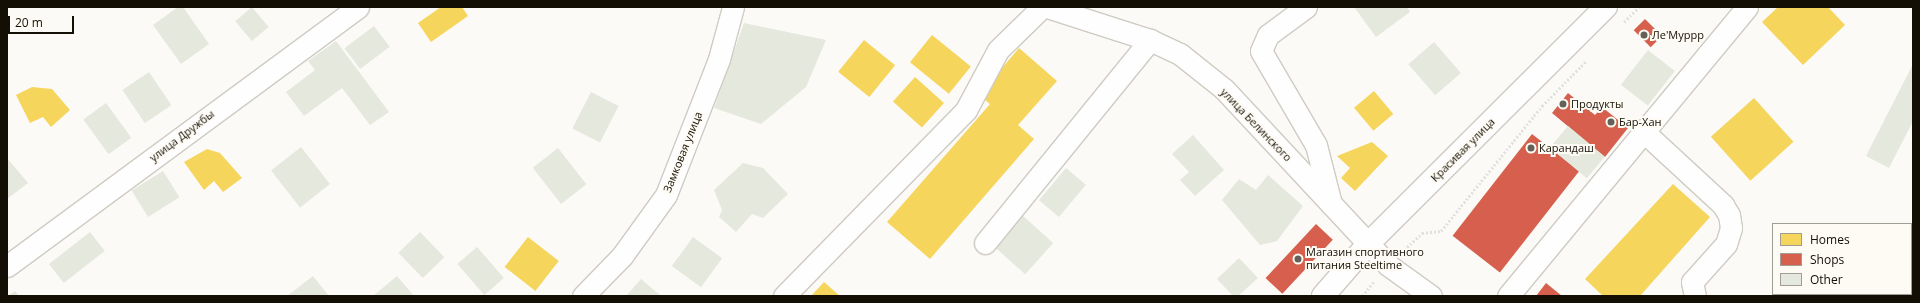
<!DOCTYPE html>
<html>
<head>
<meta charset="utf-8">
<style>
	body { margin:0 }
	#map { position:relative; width:1920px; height:303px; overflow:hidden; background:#fcfaf7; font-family:"Open Sans",sans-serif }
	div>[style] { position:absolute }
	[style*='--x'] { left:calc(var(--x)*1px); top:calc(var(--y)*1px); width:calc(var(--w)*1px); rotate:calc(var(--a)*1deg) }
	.homes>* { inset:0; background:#f6d55c; transform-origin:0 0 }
	.shops>* { inset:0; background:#d6604d; transform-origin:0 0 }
	.building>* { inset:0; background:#e5e8dd; transform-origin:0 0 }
	.path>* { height:2.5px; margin-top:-1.25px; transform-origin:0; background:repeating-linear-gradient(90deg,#e2e1e0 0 2px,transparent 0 4px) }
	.roads { filter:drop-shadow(1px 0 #cecbc3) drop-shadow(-1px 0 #cecbc3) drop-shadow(0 1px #cecbc3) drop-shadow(0 -1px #cecbc3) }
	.minor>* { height:21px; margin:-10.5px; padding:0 10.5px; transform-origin:10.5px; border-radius:10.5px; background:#fffefe }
	.major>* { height:22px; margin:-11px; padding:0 11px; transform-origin:11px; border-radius:11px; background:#fffefe }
	.dots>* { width:11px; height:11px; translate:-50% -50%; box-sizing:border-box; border:2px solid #fefbf5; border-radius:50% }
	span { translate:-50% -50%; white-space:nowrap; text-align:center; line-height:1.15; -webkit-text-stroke:4px #fefbf5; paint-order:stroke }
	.poi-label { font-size:11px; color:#130f04 }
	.left { translate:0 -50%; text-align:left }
	.street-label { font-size:11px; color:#130f04 }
	.frame { position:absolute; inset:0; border:8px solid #130f04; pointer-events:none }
	.legend { position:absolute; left:1772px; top:223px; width:140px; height:72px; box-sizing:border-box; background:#fefbf5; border:1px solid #a09d95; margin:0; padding:5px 7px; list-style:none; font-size:12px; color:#130f04 }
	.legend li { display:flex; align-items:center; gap:8px; height:20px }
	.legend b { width:20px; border:1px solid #a09d95 }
	.scale { position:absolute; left:8px; top:16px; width:66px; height:18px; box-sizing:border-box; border:2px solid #130f04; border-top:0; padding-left:5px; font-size:12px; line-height:14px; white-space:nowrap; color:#130f04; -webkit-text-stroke:3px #fefbf5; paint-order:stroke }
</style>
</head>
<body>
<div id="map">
	<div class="homes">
		<div style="clip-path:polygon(441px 7px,462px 7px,468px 16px,431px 42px,418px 23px)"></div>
		<div style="clip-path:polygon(1778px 7px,1828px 7px,1845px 25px,1803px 65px,1762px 22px)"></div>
		<div style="left:932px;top:35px;width:50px;height:35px;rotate:39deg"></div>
		<div style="left:864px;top:40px;width:40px;height:41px;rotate:39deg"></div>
		<div style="clip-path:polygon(1019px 48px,1057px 81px,1018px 125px,1034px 139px,930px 259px,887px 222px,990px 104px,979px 95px)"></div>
		<div style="left:915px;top:77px;width:39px;height:33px;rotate:42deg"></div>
		<div style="clip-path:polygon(32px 87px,52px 89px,70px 110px,51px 127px,43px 117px,30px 123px,16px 95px)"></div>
		<div style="left:1374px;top:91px;width:30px;height:26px;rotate:50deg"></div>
		<div style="left:1754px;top:98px;width:59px;height:58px;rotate:48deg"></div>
		<div style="clip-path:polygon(1372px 142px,1388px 156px,1355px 191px,1341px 178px,1350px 168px,1337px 156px)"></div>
		<div style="clip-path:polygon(207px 149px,220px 153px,242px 178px,223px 192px,214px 181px,204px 190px,184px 162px)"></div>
		<div style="clip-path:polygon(1673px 184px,1710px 217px,1640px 296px,1603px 296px,1585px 279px)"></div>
		<div style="left:528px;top:237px;width:39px;height:38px;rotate:38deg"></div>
		<div style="clip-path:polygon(1911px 267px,1913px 296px,1861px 296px,1911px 294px)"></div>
		<div style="clip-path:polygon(824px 282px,840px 296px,811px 296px)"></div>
	</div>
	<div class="shops">
		<div style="left:1645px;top:19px;width:24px;height:16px;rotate:45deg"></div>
		<div style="clip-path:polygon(1568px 93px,1595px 115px,1602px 107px,1628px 128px,1605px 157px,1552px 113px)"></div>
		<div style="left:1532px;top:134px;width:60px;height:129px;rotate:38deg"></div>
		<div style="left:1316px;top:224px;width:23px;height:74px;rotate:43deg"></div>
		<div style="clip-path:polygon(1546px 283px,1562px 296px,1536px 296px)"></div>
	</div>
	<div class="building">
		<div style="clip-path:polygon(178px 7px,183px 7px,209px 44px,181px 64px,153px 25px)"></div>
		<div style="left:252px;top:7px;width:26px;height:22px;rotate:50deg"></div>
		<div style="clip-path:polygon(1354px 7px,1407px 7px,1410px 12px,1376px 37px)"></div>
		<div style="clip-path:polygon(744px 23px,826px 40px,806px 87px,761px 124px,714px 108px)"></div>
		<div style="left:374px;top:26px;width:26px;height:37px;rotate:53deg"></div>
		<div style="clip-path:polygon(336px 41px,389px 112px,370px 125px,342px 88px,304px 116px,286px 92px,315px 70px,308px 61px)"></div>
		<div style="left:1434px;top:42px;width:41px;height:34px;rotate:49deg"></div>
		<div style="left:1648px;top:50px;width:34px;height:44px;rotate:38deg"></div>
		<div style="clip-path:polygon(1913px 64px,1913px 121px,1889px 168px,1866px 156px)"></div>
		<div style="left:149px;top:72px;width:40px;height:32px;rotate:56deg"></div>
		<div style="left:591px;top:92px;width:31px;height:41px;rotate:27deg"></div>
		<div style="left:106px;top:103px;width:43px;height:28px;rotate:54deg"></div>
		<div style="left:1568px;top:126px;width:48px;height:28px;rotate:40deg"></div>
		<div style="clip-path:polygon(1193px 135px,1224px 170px,1195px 196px,1180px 180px,1189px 172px,1172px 154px)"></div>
		<div style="left:301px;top:147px;width:47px;height:38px;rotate:52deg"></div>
		<div style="left:558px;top:148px;width:46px;height:32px;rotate:52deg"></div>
		<div style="clip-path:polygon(7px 158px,28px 183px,7px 199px)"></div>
		<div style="clip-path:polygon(743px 163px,763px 168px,788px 194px,763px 218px,752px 214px,736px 232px,719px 217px,722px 210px,714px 190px)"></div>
		<div style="left:1066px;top:168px;width:26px;height:42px;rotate:40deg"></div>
		<div style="left:163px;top:171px;width:31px;height:37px;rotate:58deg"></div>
		<div style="clip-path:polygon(1268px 175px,1303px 206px,1277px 241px,1260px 245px,1222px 200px,1239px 179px,1256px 190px)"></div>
		<div style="left:1022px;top:215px;width:42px;height:42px;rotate:42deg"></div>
		<div style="left:90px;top:232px;width:24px;height:52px;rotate:52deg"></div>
		<div style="left:420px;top:232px;width:35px;height:30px;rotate:46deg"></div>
		<div style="left:693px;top:237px;width:36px;height:36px;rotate:36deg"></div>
		<div style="left:477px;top:247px;width:41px;height:26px;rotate:49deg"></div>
		<div style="clip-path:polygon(1239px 258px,1258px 278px,1238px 296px,1233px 296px,1217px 279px)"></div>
		<div style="clip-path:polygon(313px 276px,329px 296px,287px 296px)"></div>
		<div style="clip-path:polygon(397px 276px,414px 296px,373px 296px)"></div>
		<div style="clip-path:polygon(641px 279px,661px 296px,626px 296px)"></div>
		<div style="clip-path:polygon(15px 291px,19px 296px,8px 296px)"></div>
	</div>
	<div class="path">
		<div style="--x:1624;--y:22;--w:21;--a:-45"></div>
		<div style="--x:1404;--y:250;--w:25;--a:-43"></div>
		<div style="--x:1422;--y:233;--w:19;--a:-6"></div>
		<div style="--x:1441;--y:231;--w:161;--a:-51.1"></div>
		<div style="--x:1542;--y:106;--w:64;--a:-45.6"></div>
		<div style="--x:1362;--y:296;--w:19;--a:-51"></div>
	</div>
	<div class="roads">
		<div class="minor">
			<div style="--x:1047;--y:7;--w:108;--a:17.8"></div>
			<div style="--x:1150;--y:40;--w:33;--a:25"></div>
			<div style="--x:1180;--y:54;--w:56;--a:38.5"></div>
			<div style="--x:1224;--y:89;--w:241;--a:47"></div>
			<div style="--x:1388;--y:265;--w:53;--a:35.8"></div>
			<div style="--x:1306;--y:7;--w:47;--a:143.6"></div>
			<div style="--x:1268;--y:35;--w:17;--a:114"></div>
			<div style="--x:1261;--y:51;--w:109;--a:59.7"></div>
			<div style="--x:1316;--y:145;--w:61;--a:75.7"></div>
			<div style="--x:1644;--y:132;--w:108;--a:42.7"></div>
			<div style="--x:1723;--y:205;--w:12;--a:59"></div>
			<div style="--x:1729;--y:215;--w:13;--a:81"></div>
			<div style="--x:1731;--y:228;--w:17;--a:107"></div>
			<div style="--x:1726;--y:244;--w:51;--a:131.8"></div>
			<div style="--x:1692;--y:282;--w:14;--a:78"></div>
			<div style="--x:985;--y:243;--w:262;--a:-50.9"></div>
			<div style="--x:7;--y:266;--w:436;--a:-36.4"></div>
			<div style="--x:583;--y:296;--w:56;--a:-45.7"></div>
			<div style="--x:622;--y:256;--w:75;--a:-54.2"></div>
			<div style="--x:666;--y:195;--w:146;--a:-68.7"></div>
			<div style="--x:719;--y:59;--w:54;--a:-74.9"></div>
			<div style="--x:784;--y:296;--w:260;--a:-45.6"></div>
			<div style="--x:966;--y:110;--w:68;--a:-61.9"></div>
			<div style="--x:998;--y:50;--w:62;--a:-44.3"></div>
			<div style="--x:1508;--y:296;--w:375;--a:-50.4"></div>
		</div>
		<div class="major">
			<div style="--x:1323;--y:296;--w:69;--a:-49.1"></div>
			<div style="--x:1368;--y:244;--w:336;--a:-44.9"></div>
		</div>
	</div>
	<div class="dots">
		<div style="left:1644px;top:35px;background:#656159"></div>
		<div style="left:1563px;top:104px;background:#656159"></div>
		<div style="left:1611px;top:122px;background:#656159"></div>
		<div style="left:1531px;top:148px;background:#656159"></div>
		<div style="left:1298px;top:259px;background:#656159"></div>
	</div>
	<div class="poi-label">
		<span class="left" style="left:1652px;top:35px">Ле'Муррр</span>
		<span class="left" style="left:1571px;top:104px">Продукты</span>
		<span class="left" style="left:1619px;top:122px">Бар-Хан</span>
		<span class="left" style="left:1539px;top:148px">Карандаш</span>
		<span class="left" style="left:1306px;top:259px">Магазин спортивного<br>питания Steeltime</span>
	</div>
	<div class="street-label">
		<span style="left:1256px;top:125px;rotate:46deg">улица Белинского</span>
		<span style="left:182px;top:136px;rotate:-37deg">улица Дружбы</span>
		<span style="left:1463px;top:150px;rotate:-45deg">Красивая улица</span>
		<span style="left:683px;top:152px;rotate:-68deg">Замковая улица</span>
	</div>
	<div class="frame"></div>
	<ul class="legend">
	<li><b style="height:11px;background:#f6d55c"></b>Homes</li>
	<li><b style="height:11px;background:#d6604d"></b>Shops</li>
	<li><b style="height:11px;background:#e5e8dd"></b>Other</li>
	</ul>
	<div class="scale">20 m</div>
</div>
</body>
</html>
